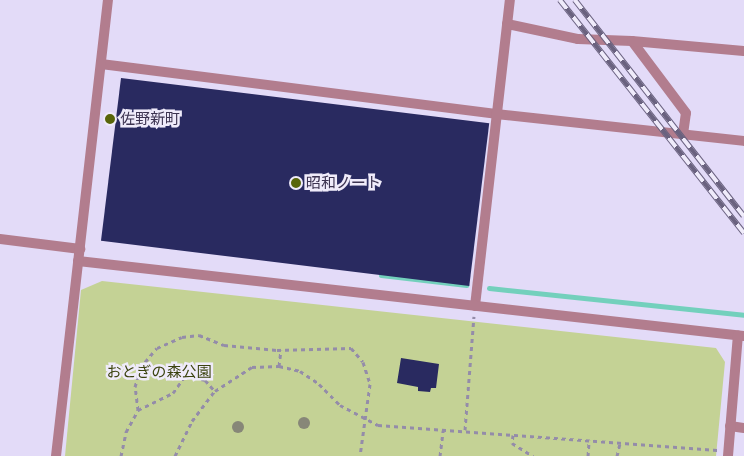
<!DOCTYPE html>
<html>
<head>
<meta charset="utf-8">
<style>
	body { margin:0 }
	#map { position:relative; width:744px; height:456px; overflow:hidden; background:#e3dbf8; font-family:"PT Sans Narrow","Noto Sans JP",sans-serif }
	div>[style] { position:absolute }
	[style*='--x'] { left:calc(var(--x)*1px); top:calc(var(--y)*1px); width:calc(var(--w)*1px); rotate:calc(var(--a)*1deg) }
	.green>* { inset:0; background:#c4d295 }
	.stream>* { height:5px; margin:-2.5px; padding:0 2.5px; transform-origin:2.5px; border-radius:2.5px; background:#73d0bc }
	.building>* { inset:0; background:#292a60; transform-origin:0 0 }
	.path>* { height:3px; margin-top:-1.5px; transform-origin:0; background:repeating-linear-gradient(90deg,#948ca9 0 4px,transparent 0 8px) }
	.minor>* { height:10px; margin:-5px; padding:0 5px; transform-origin:5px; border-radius:5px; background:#b27d8e }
	.tertiary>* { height:10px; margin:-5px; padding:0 5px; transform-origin:5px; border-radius:5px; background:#b27d8e }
	.rail>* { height:5.5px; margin-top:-2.75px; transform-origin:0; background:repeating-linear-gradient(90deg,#efebfa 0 11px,#6a627f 0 22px); box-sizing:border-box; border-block:1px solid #6a627f }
	.trees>* { width:12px; height:12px; margin:-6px; border-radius:50%; background:#878778 }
	.dots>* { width:14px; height:14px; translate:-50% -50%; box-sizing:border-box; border:2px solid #efebfa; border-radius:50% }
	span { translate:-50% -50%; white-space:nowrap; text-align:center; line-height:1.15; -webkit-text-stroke:5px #efebfa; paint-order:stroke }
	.poi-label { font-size:15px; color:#3c3350 }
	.left { translate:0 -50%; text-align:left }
	.park-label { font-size:15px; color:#3b430f }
</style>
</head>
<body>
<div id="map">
	<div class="green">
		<div style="clip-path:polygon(102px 281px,716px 348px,725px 362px,716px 456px,65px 456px,81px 290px)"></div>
	</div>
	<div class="stream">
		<div style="--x:381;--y:275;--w:86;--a:6.7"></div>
		<div style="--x:489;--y:288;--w:256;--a:6"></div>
	</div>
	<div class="building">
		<div style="left:121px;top:78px;width:371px;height:164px;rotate:7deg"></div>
		<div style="clip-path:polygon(401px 358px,439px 364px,436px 388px,431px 388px,430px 392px,418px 391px,418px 387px,397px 383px)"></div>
	</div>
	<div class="path">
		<div style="--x:279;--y:366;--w:16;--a:-83"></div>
		<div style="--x:138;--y:410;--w:39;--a:-26"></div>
		<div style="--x:173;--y:393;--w:21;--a:-55"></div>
		<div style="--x:185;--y:376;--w:20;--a:11"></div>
		<div style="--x:205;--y:380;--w:15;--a:48"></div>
		<div style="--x:465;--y:430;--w:114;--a:-85.5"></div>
		<div style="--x:513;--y:435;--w:8;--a:97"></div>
		<div style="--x:512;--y:443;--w:25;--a:32"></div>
		<div style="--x:121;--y:456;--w:25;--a:-78"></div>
		<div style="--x:126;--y:432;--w:25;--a:-61"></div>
		<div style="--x:138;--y:410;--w:23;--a:-97"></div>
		<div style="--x:135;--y:387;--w:20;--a:-75"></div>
		<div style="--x:140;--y:368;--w:26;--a:-50"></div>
		<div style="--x:157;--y:348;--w:27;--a:-24"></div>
		<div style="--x:182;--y:337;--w:17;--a:-7"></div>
		<div style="--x:199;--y:335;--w:27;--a:22"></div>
		<div style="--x:224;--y:345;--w:53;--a:5.4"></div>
		<div style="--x:277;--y:350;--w:74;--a:-1.5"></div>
		<div style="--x:351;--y:348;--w:18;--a:49"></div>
		<div style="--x:363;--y:362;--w:23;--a:72"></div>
		<div style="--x:370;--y:384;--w:73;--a:97.9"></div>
		<div style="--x:175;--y:456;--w:39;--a:-64"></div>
		<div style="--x:192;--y:421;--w:38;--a:-53"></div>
		<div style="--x:215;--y:391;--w:44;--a:-33"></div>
		<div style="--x:252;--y:367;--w:27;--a:-2"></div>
		<div style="--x:279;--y:366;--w:22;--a:13"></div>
		<div style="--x:300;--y:371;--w:23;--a:34"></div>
		<div style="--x:319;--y:384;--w:30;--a:45"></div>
		<div style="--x:340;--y:405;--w:43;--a:27.8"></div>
		<div style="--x:378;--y:425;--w:340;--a:4.2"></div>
		<div style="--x:440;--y:456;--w:26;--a:-83"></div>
		<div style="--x:588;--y:456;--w:16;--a:-86"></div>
		<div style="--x:617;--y:456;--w:13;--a:-77"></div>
	</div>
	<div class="minor">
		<div style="--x:507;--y:24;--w:73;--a:11.9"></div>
		<div style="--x:578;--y:39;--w:54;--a:2.1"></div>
		<div style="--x:101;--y:64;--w:398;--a:7.2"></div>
		<div style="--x:496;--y:114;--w:249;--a:6.2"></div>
		<div style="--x:683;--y:134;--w:21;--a:-82"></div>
		<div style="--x:686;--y:113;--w:90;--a:-126.9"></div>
		<div style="--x:632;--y:41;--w:112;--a:5.1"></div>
		<div style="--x:0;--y:239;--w:81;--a:7.1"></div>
		<div style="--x:475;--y:306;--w:308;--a:-83.5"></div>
		<div style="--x:730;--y:426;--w:14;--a:8"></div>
	</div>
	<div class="tertiary">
		<div style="--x:78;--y:261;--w:670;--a:6.43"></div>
		<div style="--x:56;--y:456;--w:459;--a:-83.5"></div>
		<div style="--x:728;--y:456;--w:121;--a:-85.3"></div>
	</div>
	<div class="rail">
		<div style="--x:560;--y:0;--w:297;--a:51.7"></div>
		<div style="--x:575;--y:0;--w:274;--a:52"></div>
	</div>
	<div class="trees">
		<div style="left:304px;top:423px"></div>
		<div style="left:238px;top:427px"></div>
	</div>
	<div class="dots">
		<div style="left:110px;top:119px;background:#58650a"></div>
		<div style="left:296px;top:183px;background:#58650a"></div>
	</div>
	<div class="poi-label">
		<span class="left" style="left:120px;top:119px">佐野新町</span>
		<span class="left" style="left:306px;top:183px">昭和ノート</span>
	</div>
	<div class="park-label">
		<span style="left:159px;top:372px">おとぎの森公園</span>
	</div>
</div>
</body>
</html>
